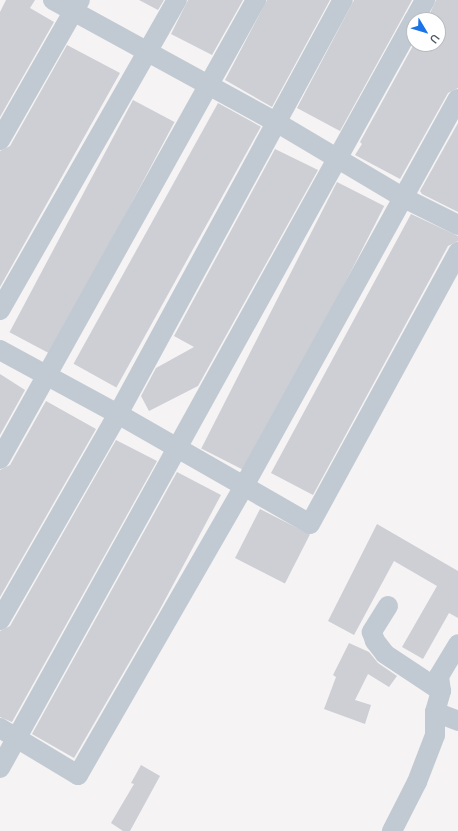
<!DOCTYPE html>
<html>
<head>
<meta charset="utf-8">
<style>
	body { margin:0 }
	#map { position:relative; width:458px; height:831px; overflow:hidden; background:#f5f3f3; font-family:Manrope,sans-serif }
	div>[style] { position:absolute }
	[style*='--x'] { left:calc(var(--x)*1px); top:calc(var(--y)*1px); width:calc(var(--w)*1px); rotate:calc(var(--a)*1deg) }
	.building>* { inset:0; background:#cdcfd5; transform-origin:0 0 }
	.minor>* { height:20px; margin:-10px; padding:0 10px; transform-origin:10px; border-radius:10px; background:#c1cad2 }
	span { translate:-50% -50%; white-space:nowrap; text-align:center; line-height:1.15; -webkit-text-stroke:3.5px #fff; paint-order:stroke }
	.north { position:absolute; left:406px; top:12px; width:40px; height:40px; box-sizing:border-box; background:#fff; border:1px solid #b7bbc0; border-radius:50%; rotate:128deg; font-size:11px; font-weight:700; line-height:16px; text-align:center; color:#4a5661 }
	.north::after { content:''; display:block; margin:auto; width:14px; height:18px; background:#1a73e8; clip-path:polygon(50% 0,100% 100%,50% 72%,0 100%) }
</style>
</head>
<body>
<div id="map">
	<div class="building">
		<div style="clip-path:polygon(6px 0,35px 0,30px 8px,54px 22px,0 117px,0 12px)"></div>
		<div style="clip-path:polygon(139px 0,164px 0,158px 10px)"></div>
		<div style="clip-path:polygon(188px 0,243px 0,212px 55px,171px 34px)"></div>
		<div style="clip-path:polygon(267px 0,330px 0,272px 107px,225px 80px)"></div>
		<div style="clip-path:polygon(354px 0,412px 0,340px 131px,297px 108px)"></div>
		<div style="clip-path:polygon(436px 0,458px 0,458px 88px,448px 93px,400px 179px,355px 155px,362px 144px,360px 142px,414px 44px,438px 44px,438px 20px,427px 20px)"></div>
		<div style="clip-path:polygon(67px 45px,120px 73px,0 287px,0 151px,10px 146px)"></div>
		<div style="left:133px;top:100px;width:47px;height:263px;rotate:28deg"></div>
		<div style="left:218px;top:103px;width:49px;height:298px;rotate:29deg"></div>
		<div style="clip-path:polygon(458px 123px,458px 212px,422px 194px,420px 191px)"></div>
		<div style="clip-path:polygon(275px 149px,318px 170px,198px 386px,149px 411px,141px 396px,156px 368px,194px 347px,174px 336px)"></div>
		<div style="left:337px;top:182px;width:53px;height:299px;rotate:27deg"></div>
		<div style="clip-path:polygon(411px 214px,458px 236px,458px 241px,448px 246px,313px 495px,271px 473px)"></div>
		<div style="clip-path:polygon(0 374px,25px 390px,0 435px)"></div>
		<div style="clip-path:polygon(46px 401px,96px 429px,0 597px,0 470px,10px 465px)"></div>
		<div style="clip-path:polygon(116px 440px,157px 461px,12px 722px,0 717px,0 631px,10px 626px)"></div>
		<div style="clip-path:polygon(177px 472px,221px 495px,159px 611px,74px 758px,32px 734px)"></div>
		<div style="left:260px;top:509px;width:56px;height:55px;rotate:27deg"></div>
		<div style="clip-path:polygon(377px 524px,458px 571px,458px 618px,449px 613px,423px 659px,402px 647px,437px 586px,394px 561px,354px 635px,328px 621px)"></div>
		<div style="clip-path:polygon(349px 643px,369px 652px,378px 663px,397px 676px,389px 687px,368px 674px,355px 700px,371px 705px,365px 724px,324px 709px,336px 677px,333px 675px)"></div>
		<div style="clip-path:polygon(141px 765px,160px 776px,130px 831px,123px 831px,111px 823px,134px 784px,131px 783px)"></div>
	</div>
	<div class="minor">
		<div style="--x:53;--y:0;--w:254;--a:28.7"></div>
		<div style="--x:276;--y:122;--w:149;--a:30.7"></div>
		<div style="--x:404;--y:198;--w:60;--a:26.6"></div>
		<div style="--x:414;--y:20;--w:23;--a:-61"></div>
		<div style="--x:0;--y:140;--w:161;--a:-60.3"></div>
		<div style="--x:0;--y:310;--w:357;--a:-60.3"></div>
		<div style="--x:0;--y:350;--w:134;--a:28.5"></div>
		<div style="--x:118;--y:414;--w:221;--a:29.8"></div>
		<div style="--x:310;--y:524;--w:310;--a:-61.4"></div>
		<div style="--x:0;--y:459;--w:526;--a:-60.85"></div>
		<div style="--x:388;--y:606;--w:31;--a:122"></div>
		<div style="--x:372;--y:632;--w:9;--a:72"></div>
		<div style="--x:375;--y:641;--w:16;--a:52"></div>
		<div style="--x:385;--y:654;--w:67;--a:33.5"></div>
		<div style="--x:0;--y:620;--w:237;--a:-60.2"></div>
		<div style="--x:118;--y:414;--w:471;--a:-61.5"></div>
		<div style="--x:435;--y:712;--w:25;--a:21"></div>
		<div style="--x:0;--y:728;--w:91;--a:31.1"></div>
		<div style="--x:78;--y:775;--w:333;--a:-60.1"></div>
		<div style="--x:244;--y:486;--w:442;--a:-61.1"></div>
		<div style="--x:0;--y:768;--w:855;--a:-61.04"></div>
		<div style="--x:392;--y:831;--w:55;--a:-63"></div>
		<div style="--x:417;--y:782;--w:50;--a:-69"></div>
		<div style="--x:435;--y:735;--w:23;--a:-90"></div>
		<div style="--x:435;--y:712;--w:22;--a:-74"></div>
		<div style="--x:441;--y:691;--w:15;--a:-98"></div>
		<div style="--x:439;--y:676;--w:37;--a:-59"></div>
	</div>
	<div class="north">U</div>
</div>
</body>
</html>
